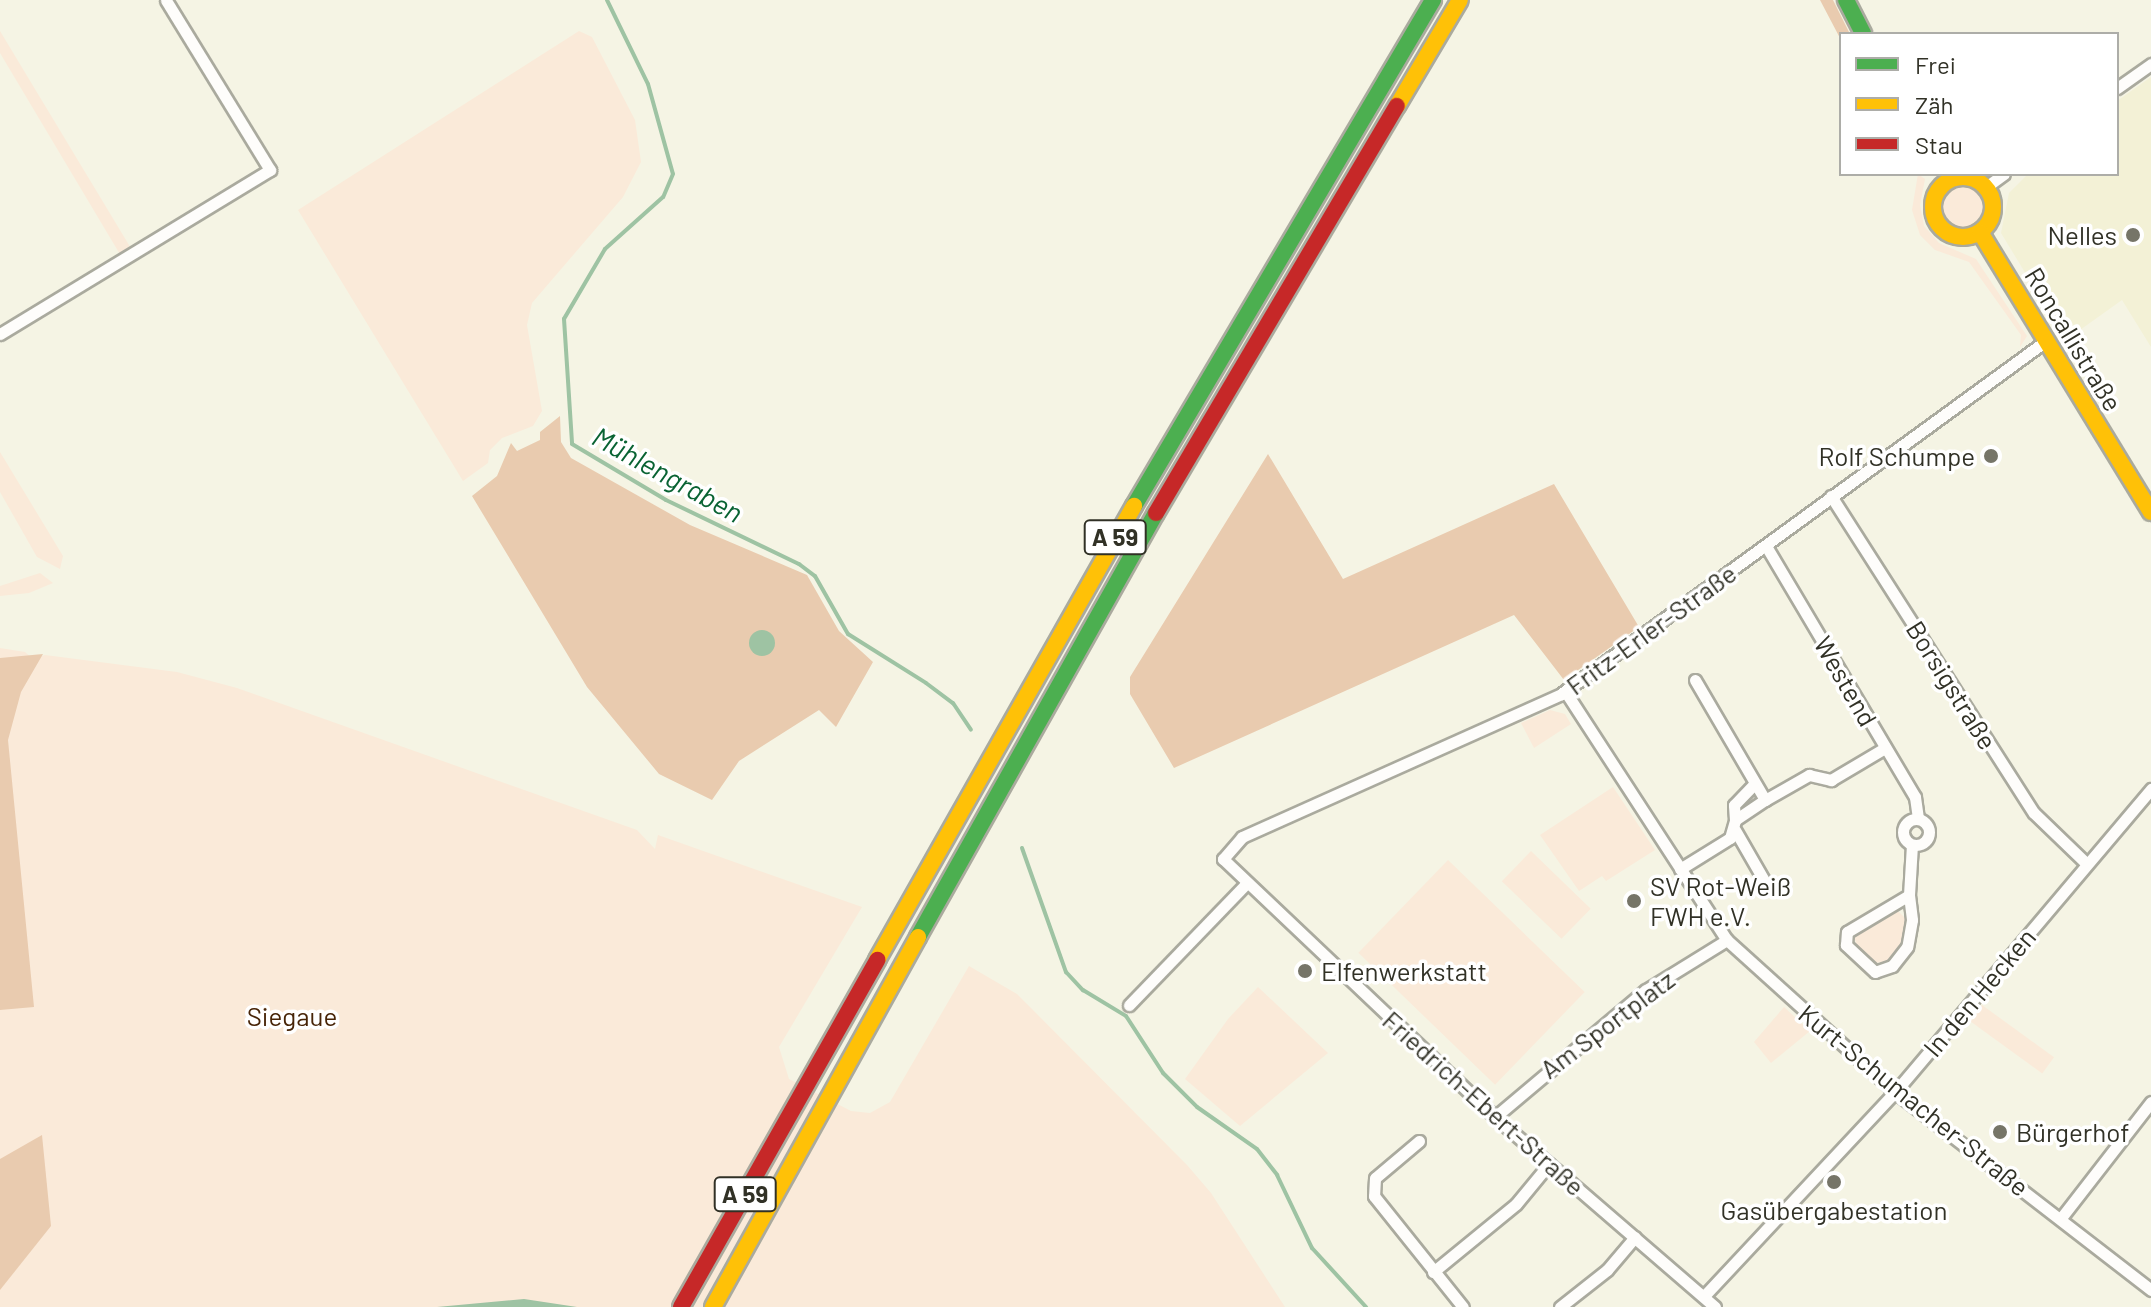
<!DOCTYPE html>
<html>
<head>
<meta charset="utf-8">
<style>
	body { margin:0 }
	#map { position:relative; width:2151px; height:1307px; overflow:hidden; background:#f5f4e4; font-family:Barlow,sans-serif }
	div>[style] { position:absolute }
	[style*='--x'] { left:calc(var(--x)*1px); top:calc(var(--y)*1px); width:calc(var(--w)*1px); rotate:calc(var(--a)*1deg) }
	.built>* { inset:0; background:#f3f1d6 }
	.green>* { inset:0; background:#faead9; transform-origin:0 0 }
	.round { border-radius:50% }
	.forest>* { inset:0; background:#e9cbaf }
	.water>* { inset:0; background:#9ec3a3 }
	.stream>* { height:4px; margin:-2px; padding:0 2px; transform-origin:2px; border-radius:2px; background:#9ec3a3 }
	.roads { filter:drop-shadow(2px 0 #aaaa9e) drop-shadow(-2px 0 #aaaa9e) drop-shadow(0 2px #aaaa9e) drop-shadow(0 -2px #aaaa9e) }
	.street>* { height:11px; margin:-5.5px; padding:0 5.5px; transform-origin:5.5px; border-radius:5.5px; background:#fefdfb }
	.street>.ring { margin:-5.5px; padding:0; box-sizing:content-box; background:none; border:11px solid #fefdfb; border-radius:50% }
	.fast>* { height:16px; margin:-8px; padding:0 8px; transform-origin:8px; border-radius:8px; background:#4caf50 }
	.slow>* { height:16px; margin:-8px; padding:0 8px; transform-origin:8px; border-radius:8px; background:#ffc107 }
	.slow>.ring { margin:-8px; padding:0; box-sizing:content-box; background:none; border:16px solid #ffc107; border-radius:50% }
	.jam>* { height:16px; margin:-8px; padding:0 8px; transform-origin:8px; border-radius:8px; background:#c62828 }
	.dots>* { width:22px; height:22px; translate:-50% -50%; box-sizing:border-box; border:4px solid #fff; border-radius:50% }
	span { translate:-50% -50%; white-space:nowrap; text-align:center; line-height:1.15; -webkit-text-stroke:7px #fff; paint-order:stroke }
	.shield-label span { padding:2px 6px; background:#fff; border:2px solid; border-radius:6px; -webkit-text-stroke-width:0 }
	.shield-label { font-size:24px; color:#313126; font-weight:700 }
	.poi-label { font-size:26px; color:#313126 }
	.right { translate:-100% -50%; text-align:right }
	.left { translate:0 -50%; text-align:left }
	.street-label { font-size:26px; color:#313126 }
	.park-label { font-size:26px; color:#472407 }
	.water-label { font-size:28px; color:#096333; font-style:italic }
	.legend { position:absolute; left:1839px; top:32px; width:280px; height:144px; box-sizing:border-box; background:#fff; border:2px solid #adada8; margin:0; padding:10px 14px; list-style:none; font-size:24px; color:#313126 }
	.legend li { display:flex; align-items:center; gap:16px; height:40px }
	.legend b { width:40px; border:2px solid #adada8 }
</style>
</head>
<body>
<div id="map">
	<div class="built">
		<div style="clip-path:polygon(2151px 77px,2151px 347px,2122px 300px,2066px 340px,2001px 233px,2009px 193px,2028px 174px,2117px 174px,2117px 101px)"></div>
	</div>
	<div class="green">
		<div style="clip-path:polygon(0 31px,132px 250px,121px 256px,0 53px)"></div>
		<div style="clip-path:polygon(579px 31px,592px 37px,635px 120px,641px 162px,623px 197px,532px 303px,527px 325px,542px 411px,533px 426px,502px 438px,490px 450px,488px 463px,463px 481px,298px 210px)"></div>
		<div style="clip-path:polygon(1918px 174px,1925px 179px,1920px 205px,1924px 226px,1939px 243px,1976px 259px,2027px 336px,2020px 347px,2021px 335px,1969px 262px,1935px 250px,1920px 235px,1912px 210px)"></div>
		<div class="round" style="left:1941px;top:185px;width:44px;height:44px"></div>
		<div style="clip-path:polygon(0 452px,63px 556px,60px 569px,37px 557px,0 492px)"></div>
		<div style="clip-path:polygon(40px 573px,53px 583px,29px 593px,0 596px,0 586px)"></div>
		<div style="clip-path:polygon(0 648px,25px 652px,33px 659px,45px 655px,177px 672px,237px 688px,637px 830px,655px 849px,658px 835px,862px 907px,779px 1047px,789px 1079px,851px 1111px,870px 1113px,890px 1102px,969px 966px,1017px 994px,1187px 1165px,1211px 1193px,1285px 1307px,0 1307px)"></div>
		<div style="clip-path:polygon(1550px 710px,1565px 714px,1571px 724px,1534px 748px,1521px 723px)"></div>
		<div style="clip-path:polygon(1613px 787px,1655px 850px,1606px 881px,1602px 876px,1579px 891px,1540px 835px)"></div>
		<div style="left:1531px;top:851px;width:83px;height:42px;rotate:44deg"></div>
		<div style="left:1448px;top:860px;width:190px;height:129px;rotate:44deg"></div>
		<div style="clip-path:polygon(1896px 909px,1906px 919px,1903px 943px,1887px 961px,1876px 963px,1857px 949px,1854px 934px)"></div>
		<div style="clip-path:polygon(1258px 987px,1328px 1053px,1240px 1126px,1185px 1079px,1228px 1019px)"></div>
		<div style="left:1982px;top:1005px;width:89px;height:20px;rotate:36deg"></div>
		<div style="clip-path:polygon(1784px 1007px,1810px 1031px,1771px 1063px,1754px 1042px)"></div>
	</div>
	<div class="forest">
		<div style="clip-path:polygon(1820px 0,1833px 0,1850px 34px,1841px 34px,1841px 40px)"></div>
		<div style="clip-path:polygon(560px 416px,561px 442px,571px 458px,690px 525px,807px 575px,839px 631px,873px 662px,836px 727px,819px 710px,739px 761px,712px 800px,659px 774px,587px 687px,472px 496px,497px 476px,511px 443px,517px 451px,540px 440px,540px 432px)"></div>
		<div style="clip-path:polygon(1268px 454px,1343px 579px,1554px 484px,1639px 627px,1564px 680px,1514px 615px,1174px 768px,1130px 694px,1130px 677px)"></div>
		<div style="clip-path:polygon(43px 654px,21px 692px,8px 740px,34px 1007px,0 1010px,0 658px)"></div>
		<div style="clip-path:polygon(42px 1135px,51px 1226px,0 1290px,0 1159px)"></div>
	</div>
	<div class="water">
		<div class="round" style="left:749px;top:630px;width:26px;height:26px"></div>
		<div style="clip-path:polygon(524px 1299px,577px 1307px,437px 1307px)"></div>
	</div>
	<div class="stream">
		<div style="--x:607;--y:0;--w:93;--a:64"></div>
		<div style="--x:648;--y:84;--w:93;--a:74.5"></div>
		<div style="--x:673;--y:174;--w:25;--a:113"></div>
		<div style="--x:663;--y:197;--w:78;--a:138.1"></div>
		<div style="--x:605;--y:249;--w:81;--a:120.4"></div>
		<div style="--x:564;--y:319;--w:125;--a:86.3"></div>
		<div style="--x:572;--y:444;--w:109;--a:30.8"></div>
		<div style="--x:666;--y:500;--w:148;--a:25.7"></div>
		<div style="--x:799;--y:564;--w:20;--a:37"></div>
		<div style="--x:815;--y:576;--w:67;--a:60.4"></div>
		<div style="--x:848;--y:634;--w:92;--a:32.1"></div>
		<div style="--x:926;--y:683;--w:34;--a:37"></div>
		<div style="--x:953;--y:703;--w:32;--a:56"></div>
		<div style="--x:1022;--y:848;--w:132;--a:70.5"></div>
		<div style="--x:1066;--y:972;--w:25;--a:47"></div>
		<div style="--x:1083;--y:990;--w:50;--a:31.2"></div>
		<div style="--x:1126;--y:1016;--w:68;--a:57"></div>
		<div style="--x:1163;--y:1073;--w:48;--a:45"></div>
		<div style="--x:1197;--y:1107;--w:73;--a:35"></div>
		<div style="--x:1257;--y:1149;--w:33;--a:52"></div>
		<div style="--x:1277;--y:1175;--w:81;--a:64.4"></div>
		<div style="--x:1312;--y:1248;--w:80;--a:47.5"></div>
	</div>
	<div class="roads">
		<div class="street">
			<div style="--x:2117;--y:88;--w:42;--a:-35.2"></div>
			<div style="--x:1986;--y:187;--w:22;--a:-36"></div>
			<div style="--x:0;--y:334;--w:316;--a:-31.3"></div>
			<div style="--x:270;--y:170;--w:199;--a:-121.5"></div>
			<div style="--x:1831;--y:496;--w:376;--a:57.4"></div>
			<div style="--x:2034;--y:813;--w:72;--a:43.9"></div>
			<div style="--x:1766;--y:546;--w:292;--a:59.3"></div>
			<div style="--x:1915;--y:797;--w:21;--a:82"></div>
			<div style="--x:1695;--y:680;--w:139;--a:59.7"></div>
			<div style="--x:1565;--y:691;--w:297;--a:57"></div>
			<div style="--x:1727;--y:940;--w:227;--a:42.1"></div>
			<div style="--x:1895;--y:1092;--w:324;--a:37.7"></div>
			<div class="ring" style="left:1903px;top:819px;width:15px;height:15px"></div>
			<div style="--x:1735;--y:820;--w:15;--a:-94"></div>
			<div style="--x:1734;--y:805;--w:29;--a:-46"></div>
			<div style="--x:1735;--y:830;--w:68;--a:60"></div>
			<div style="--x:1680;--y:869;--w:59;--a:-31.8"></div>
			<div style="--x:1730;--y:838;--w:19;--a:-74"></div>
			<div style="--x:1735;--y:820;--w:36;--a:-34"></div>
			<div style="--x:1765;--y:800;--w:51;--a:-29.6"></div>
			<div style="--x:1809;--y:775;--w:23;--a:13"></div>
			<div style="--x:1831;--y:780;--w:63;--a:-30.7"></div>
			<div style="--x:1909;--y:895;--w:25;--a:83"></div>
			<div style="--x:1912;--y:920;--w:27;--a:100"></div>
			<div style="--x:1907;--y:947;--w:24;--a:128"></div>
			<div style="--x:1892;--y:966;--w:18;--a:161"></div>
			<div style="--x:1875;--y:972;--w:40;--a:-137"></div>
			<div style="--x:1846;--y:945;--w:13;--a:-86"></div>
			<div style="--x:1847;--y:932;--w:72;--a:-30.8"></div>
			<div style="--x:1909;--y:895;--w:50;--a:-86.6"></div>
			<div style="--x:1129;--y:1005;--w:170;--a:-46"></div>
			<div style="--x:1495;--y:1117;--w:197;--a:-40.1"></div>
			<div style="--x:1646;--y:990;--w:95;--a:-31.7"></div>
			<div style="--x:1419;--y:1141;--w:57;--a:139.9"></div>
			<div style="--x:1375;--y:1178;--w:18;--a:93"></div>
			<div style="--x:1374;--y:1196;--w:142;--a:51.3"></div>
			<div style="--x:2061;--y:1218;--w:147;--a:-52.2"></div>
			<div style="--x:1433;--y:1272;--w:107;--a:-39.3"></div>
			<div style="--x:1516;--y:1204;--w:52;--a:-50.5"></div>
			<div style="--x:1704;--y:1296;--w:279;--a:-46.9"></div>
			<div style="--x:1895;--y:1092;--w:397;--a:-49.8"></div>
			<div style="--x:1560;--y:1307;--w:60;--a:-38.2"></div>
			<div style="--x:1607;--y:1270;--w:43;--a:-49.7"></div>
			<div style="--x:1715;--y:1307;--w:291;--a:-139.2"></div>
			<div style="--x:1495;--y:1117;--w:375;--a:-136.5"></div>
			<div style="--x:1223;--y:859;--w:29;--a:-49"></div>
			<div style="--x:1242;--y:837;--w:350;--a:-24.1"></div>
			<div style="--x:1561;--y:694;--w:601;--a:-36.07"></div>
		</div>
		<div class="fast">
			<div style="--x:1846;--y:0;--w:38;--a:63"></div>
			<div style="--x:1134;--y:506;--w:588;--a:-59.42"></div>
			<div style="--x:918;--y:937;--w:486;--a:-60.7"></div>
		</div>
		<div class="slow">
			<div style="--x:1397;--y:106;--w:123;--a:-59.3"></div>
			<div class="ring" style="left:1933px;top:177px;width:44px;height:44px"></div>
			<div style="--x:1980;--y:232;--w:328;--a:58.6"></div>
			<div style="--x:877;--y:960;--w:522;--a:-60.49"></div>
			<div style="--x:713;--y:1307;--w:423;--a:-61"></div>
		</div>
		<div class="jam">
			<div style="--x:1156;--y:513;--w:473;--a:-59.4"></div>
			<div style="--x:681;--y:1307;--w:399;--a:-60.5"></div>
		</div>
	</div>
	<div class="dots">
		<div style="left:2133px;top:235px;background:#767568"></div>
		<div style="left:1991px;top:456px;background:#767568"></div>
		<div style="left:1634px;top:901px;background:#767568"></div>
		<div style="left:1305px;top:971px;background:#767568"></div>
		<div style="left:2000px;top:1132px;background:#767568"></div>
		<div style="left:1834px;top:1182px;background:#767568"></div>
	</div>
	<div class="shield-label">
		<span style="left:1115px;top:537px">A 59</span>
		<span style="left:745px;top:1194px">A 59</span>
	</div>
	<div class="poi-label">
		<span class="right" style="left:2117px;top:235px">Nelles</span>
		<span class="right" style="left:1975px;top:456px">Rolf Schumpe</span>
		<span class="left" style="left:1650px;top:901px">SV Rot-Weiß<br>FWH e.V.</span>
		<span class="left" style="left:1321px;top:971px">Elfenwerkstatt</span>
		<span class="left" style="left:2016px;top:1132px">Bürgerhof</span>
		<span style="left:1834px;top:1210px">Gasübergabestation</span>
	</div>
	<div class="street-label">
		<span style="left:2074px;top:339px;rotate:59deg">Roncallistraße</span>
		<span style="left:1651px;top:629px;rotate:-36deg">Fritz-Erler-Straße</span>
		<span style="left:1846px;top:681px;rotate:60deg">Westend</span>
		<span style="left:1952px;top:685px;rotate:58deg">Borsigstraße</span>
		<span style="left:1979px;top:992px;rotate:-50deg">In den Hecken</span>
		<span style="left:1607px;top:1024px;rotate:-37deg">Am Sportplatz</span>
		<span style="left:1914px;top:1100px;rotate:39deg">Kurt-Schumacher-Straße</span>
		<span style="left:1484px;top:1103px;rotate:42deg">Friedrich-Ebert-Straße</span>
	</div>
	<div class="park-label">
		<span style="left:292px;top:1016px">Siegaue</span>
	</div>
	<div class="water-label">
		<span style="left:668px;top:474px;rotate:29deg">Mühlengraben</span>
	</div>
	<ul class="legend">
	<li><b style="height:10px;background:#4caf50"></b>Frei</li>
	<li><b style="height:10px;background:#ffc107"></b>Zäh</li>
	<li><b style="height:10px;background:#c62828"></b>Stau</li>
	</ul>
</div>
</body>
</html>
